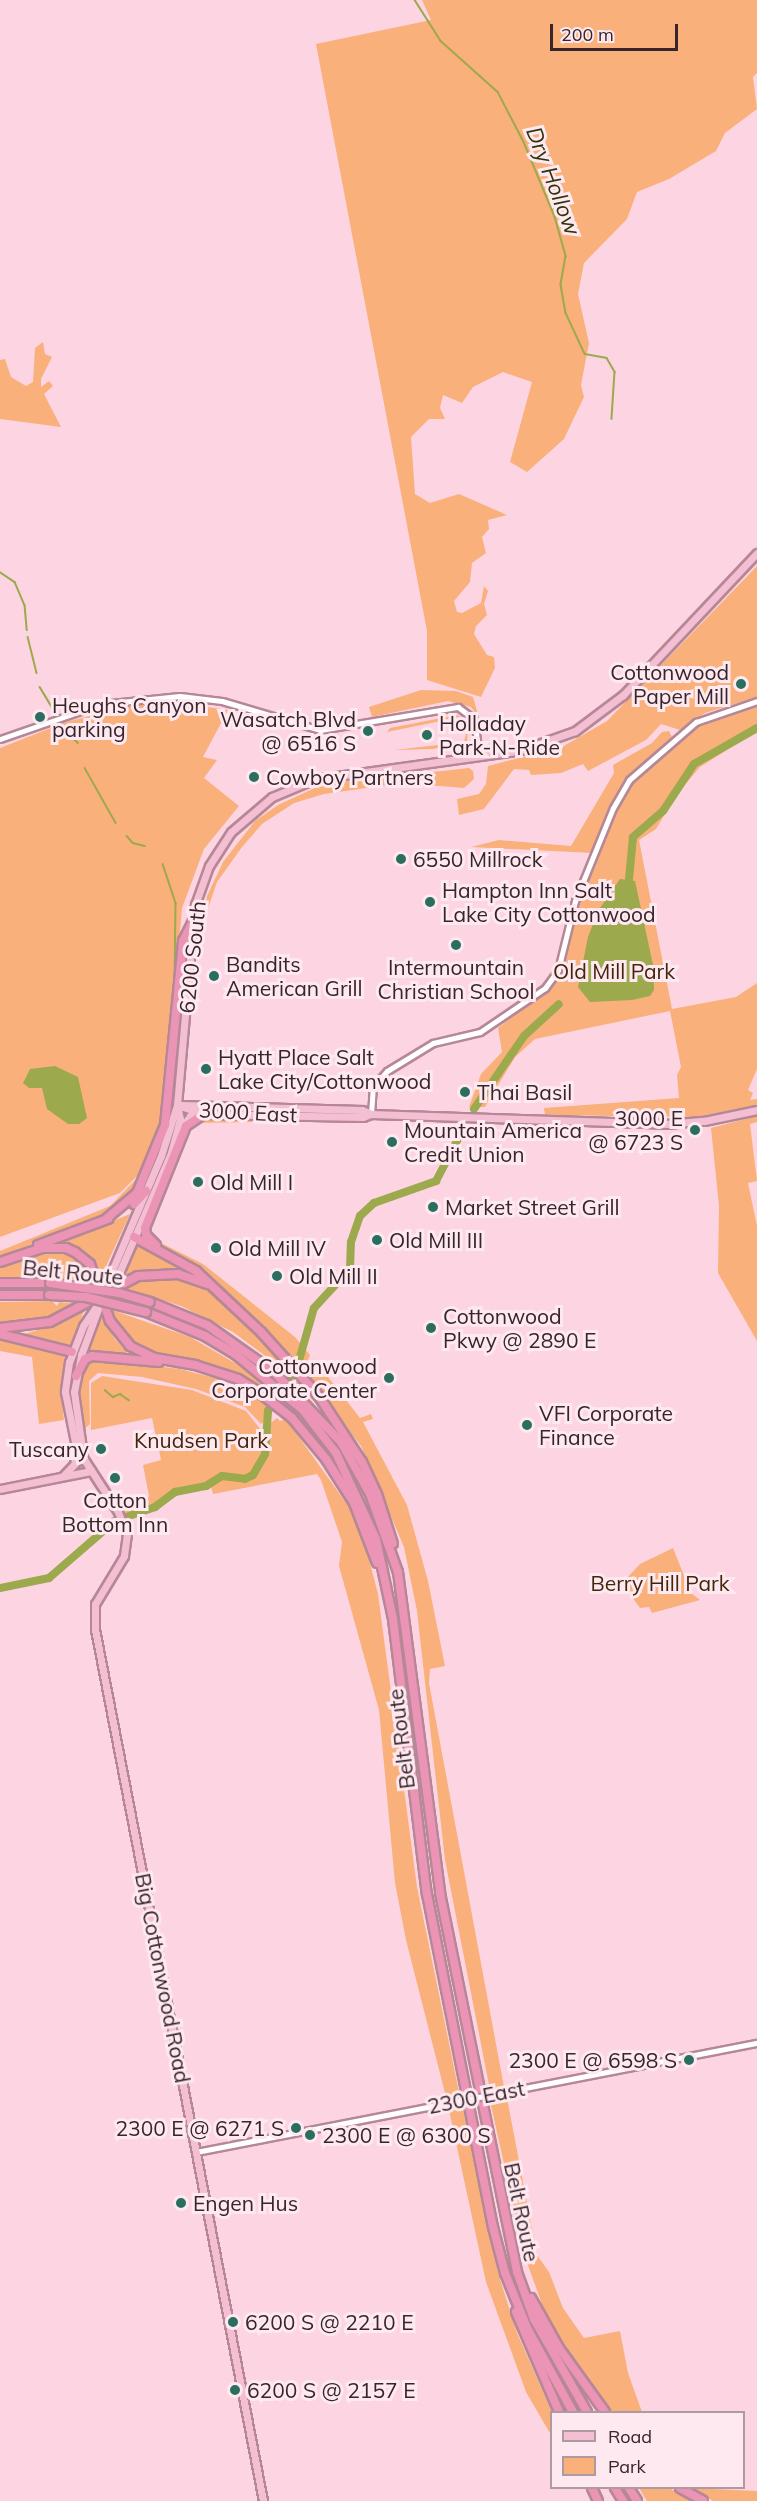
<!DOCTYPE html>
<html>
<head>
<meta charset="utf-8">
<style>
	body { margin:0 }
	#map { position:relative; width:757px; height:2501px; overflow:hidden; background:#fdd5e2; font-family:Mulish,sans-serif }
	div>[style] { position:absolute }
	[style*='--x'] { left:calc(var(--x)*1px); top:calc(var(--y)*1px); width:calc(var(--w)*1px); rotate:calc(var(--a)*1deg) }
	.green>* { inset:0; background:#f9b07b }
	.water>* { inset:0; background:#9ca94d }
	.stream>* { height:1.5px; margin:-0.75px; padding:0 0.75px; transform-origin:0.75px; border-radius:0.75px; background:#9ca94d }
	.river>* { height:8px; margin:-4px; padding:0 4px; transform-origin:4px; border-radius:4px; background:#9ca94d }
	.roads { filter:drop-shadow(2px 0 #b58797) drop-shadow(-2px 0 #b58797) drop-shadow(0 2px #b58797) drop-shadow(0 -2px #b58797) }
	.minor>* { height:5px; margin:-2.5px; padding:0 2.5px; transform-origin:2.5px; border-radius:2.5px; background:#fff }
	.major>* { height:7px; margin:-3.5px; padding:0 3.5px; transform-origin:3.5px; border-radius:3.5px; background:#f4bfd3 }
	.highway>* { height:8px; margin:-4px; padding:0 4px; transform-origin:4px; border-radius:4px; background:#ec94b5 }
	.bridges { filter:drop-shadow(2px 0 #b58797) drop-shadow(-2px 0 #b58797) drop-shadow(0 2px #b58797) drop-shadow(0 -2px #b58797) }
	.minor-bridge>* { height:5px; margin:-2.5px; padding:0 2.5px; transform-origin:2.5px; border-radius:2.5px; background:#fff }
	.highway-bridge>* { height:8px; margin:-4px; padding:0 4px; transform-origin:4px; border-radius:4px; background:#ec94b5 }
	.dots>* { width:16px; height:16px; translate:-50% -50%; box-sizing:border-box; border:3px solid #fde9ef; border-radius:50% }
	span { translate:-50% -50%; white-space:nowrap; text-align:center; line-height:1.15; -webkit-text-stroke:6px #fde9ef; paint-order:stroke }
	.poi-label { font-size:21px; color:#37252b }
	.right { translate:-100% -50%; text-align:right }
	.left { translate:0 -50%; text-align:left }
	.street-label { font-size:21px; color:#37252b }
	.park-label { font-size:21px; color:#44250c }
	.water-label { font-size:22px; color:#2e330c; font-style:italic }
	.legend { position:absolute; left:550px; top:2411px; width:195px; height:78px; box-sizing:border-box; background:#fde9ef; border:2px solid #ae9ba1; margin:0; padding:8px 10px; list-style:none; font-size:18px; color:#37252b }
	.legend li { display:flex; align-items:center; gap:12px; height:30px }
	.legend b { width:30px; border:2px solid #ae9ba1 }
	.scale { position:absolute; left:550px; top:24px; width:128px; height:27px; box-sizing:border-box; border:3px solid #37252b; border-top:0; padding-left:8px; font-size:18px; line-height:21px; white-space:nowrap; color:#37252b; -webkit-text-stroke:4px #fde9ef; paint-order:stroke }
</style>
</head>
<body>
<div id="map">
	<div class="green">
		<div style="clip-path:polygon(422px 0,757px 0,757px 73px,753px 77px,757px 109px,725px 133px,716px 151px,669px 179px,637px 192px,627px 219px,584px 263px,578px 294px,589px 343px,581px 385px,584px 397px,564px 439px,527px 472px,510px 462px,532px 382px,503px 372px,473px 387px,462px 403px,443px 395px,440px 408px,445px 419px,429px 419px,411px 437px,415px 494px,430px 503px,459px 494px,507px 515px,488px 520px,489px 529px,482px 537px,486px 553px,472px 563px,470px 582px,454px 601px,457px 612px,462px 613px,481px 603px,484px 586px,488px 591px,484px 604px,487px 615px,476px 626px,474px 634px,487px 655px,494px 657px,495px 668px,481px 697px,427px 680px,427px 631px,316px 44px,431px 20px)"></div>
		<div style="clip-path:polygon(43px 342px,45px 354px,52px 357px,41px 379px,41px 387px,49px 381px,53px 386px,44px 394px,61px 427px,0 419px,0 360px,5px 359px,11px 377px,26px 386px,33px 382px,35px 348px)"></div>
		<div style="clip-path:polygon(757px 566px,757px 697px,705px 713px,680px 730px,661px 724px,646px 740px,588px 771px,583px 764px,561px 773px,531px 775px,529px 770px,514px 769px,484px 809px,459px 815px,457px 799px,479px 794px,486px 784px,488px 766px,562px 747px,607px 721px)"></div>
		<div style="clip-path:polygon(421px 690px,456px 691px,473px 697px,479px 718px,471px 707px,448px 701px,372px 717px,369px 707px)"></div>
		<div style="clip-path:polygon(137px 704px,186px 704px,228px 710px,203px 757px,217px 760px,204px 778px,239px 806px,204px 849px,182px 908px,164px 1118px,136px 1190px,105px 1215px,0 1257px,0 1251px,110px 1206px,142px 1173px,152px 1147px,137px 1176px,120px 1193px,0 1237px,0 748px,66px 722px)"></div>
		<div style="clip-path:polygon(757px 704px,757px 731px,700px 767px,677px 794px,656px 829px,639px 840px,672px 1009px,736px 997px,757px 983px,757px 1069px,748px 1090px,753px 1093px,750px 1100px,757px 1099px,757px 1106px,695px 1117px,545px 1115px,544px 1108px,679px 1098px,677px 1075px,681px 1067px,670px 1011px,535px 1039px,515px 1057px,485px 1107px,469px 1107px,481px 1074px,502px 1052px,498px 1028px,556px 982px,582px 893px,611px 820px,633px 780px,699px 724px)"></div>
		<div style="clip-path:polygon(457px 715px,465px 719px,468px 727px,467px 741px,464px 743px,433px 749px,394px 750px,464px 742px,467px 729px,461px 717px,387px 732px,390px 728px)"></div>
		<div style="clip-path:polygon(662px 732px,669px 731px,672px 737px,628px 777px,592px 853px,471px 847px,499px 840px,571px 846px,614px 773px,613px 765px,652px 743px)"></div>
		<div style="clip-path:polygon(469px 768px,473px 771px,474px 779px,464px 788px,402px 783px,324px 794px,294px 803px,262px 824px,242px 847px,217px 882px,201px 929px,207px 896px,223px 862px,255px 821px,278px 805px,317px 787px,341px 782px)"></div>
		<div style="clip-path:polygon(757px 1116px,757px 1122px,750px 1124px,757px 1181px,748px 1183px,757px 1226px,757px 1341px,718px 1273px,719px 1206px,711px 1128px)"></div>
		<div style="clip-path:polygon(232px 1118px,256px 1122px,194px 1123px,147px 1230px,161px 1243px,203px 1264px,295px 1337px,310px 1355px,303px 1372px,203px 1271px,153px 1240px,147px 1231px,189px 1125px,196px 1119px)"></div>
		<div style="clip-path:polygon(130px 1214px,102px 1275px,84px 1254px,60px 1243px)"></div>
		<div style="clip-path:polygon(138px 1244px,187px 1270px,187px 1272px,149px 1271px,122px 1280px)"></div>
		<div style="clip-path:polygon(40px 1251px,69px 1252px,87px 1264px,97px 1282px,60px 1278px,59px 1273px,54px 1277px,0 1278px,0 1267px)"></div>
		<div style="clip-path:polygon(176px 1276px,210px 1291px,243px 1321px,308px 1390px,335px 1423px,279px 1366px,233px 1332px,181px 1306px,121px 1287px,144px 1278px)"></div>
		<div style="clip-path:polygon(52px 1301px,57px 1306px,59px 1302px,78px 1304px,43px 1319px,0 1325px,0 1302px)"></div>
		<div style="clip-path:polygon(109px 1309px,190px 1337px,235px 1363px,273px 1393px,271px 1396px,211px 1365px,140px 1350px,118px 1331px)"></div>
		<div style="clip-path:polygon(84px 1311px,70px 1349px,21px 1335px,52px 1326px)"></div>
		<div style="clip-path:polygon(102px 1318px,115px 1339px,131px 1357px,86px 1351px)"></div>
		<div style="clip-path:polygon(0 1336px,65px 1354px,61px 1394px,64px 1420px,39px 1424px,32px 1357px,0 1351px)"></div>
		<div style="clip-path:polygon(101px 1359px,180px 1369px,218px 1379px,269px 1405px,266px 1420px,261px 1424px,245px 1407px,196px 1389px,142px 1377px,98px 1373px,89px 1381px,90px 1424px,81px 1432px,80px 1374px,87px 1360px)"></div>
		<div style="clip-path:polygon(314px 1359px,360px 1418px,371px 1414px,373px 1419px,363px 1422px,407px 1505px,428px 1581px,445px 1666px,430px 1669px,429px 1683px,504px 2087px,490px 2090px,445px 1860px,417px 1611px,404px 1547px,361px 1446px,307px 1377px)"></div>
		<div style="clip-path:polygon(102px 1376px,192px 1390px,246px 1411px,261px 1430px,277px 1418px,280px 1421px,286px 1419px,349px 1507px,364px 1540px,378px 1594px,417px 1887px,459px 2092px,450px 2098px,446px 2097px,406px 1940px,395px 1883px,379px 1710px,339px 1566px,342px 1542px,321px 1480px,317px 1474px,213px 1494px,210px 1483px,175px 1492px,155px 1507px,126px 1517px,125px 1511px,146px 1503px,149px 1496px,143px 1465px,161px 1460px,152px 1418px,91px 1430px,91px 1383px)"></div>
		<div style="clip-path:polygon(673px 1548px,691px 1593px,700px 1600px,652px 1613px,649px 1607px,640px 1608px,623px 1585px,626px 1579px,640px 1564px)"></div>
		<div style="clip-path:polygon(507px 2098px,537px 2255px,549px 2272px,563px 2308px,584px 2338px,620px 2331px,628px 2373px,642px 2412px,612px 2412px,558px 2337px,543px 2307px,525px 2257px,490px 2101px)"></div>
		<div style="clip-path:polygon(463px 2109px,499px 2276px,517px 2333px,552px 2412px,551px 2435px,526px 2392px,486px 2282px,449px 2110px)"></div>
		<div style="clip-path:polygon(639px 2488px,669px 2488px,693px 2501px,647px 2501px)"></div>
		<div style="clip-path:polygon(691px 2488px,757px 2491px,757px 2501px,713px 2501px)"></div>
	</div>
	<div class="water">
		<div style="clip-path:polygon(620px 879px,635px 881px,653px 965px,654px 990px,650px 996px,632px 1000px,590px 1002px,578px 987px,588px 937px,598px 911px)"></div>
		<div style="clip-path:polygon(55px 1066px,78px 1077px,87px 1118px,79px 1124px,68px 1124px,47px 1109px,42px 1088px,29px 1088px,23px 1083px,30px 1069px)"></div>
	</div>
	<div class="stream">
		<div style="--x:415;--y:0;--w:49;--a:57.6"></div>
		<div style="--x:441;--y:41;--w:76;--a:41.8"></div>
		<div style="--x:498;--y:92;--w:56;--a:62.5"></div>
		<div style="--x:524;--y:142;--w:81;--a:67.5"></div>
		<div style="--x:555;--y:217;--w:41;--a:74.2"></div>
		<div style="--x:566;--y:256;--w:29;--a:100"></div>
		<div style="--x:561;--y:285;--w:28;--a:80"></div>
		<div style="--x:566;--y:313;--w:45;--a:65.1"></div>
		<div style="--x:585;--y:354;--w:22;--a:10"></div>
		<div style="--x:607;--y:358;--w:16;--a:60"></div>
		<div style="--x:615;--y:372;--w:47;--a:93.7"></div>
		<div style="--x:0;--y:572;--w:18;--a:34"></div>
		<div style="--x:15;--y:582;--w:25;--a:67"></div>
		<div style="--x:25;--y:605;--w:25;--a:85"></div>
		<div style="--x:28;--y:637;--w:37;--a:76"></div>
		<div style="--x:40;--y:687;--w:31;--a:59"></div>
		<div style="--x:59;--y:725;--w:26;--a:43"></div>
		<div style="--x:85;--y:768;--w:63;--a:60.6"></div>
		<div style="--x:127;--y:836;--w:9;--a:49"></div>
		<div style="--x:133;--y:843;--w:12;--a:14"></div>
		<div style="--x:163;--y:864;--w:41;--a:71.6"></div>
		<div style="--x:176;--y:903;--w:79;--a:90.7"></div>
		<div style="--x:105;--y:1390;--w:11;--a:41"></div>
		<div style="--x:113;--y:1397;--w:8;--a:-23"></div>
		<div style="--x:120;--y:1394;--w:11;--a:34"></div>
	</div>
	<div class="river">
		<div style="--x:628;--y:890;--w:53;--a:-84.6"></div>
		<div style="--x:633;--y:837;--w:40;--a:-41"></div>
		<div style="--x:663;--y:811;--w:56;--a:-56.6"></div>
		<div style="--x:694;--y:764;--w:73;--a:-29.7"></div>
		<div style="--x:474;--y:1109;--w:88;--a:-55.6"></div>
		<div style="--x:524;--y:1036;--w:47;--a:-42.4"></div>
		<div style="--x:126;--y:1517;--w:31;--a:-19"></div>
		<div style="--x:155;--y:1507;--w:25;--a:-37"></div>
		<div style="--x:175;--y:1492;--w:32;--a:-11"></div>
		<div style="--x:206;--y:1486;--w:19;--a:-32"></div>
		<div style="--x:222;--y:1476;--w:23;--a:7"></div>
		<div style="--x:245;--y:1479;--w:9;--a:-27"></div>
		<div style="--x:253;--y:1475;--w:24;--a:-60"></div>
		<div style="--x:265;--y:1454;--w:43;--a:-86"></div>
		<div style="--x:268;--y:1411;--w:56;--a:-57.4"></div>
		<div style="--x:298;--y:1364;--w:58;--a:-74.1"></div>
		<div style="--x:314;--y:1308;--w:53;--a:-47.3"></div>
		<div style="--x:350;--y:1269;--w:27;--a:-88"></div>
		<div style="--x:351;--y:1242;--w:28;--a:-71"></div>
		<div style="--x:360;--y:1216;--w:19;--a:-43"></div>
		<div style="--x:374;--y:1203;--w:66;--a:-19.5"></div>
		<div style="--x:436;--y:1181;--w:47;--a:-62.4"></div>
		<div style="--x:0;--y:1588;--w:50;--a:-11.5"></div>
		<div style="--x:49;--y:1578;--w:90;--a:-40.9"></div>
	</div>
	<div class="roads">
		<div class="minor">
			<div style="--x:0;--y:739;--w:107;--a:-19.1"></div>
			<div style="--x:101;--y:704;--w:79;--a:-5.8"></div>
			<div style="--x:180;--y:696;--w:42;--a:6.8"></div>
			<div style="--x:222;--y:701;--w:102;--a:16.5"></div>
			<div style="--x:320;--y:730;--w:140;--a:-9.5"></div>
			<div style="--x:458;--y:707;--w:20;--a:37"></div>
			<div style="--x:474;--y:719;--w:37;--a:82"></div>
			<div style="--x:371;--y:1114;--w:27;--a:-86"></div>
			<div style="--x:373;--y:1087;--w:21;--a:-49"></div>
			<div style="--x:387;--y:1071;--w:54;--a:-31.3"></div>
			<div style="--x:433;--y:1043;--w:48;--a:-13.2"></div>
			<div style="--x:480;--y:1032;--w:78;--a:-34.1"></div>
			<div style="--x:545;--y:988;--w:22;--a:-54"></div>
			<div style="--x:558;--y:970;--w:71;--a:-76.2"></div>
			<div style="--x:575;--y:901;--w:100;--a:-67.8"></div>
			<div style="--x:613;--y:808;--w:32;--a:-60"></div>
			<div style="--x:629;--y:780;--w:89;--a:-40.9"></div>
			<div style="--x:696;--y:722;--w:65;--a:-19"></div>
			<div style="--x:504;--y:2092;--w:258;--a:-11"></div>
			<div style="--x:196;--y:2152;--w:258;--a:-11"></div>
		</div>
		<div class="major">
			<div style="--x:177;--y:1105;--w:14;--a:78"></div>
			<div style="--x:180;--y:1119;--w:35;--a:105"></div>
			<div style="--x:171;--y:1153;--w:129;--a:113.4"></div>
			<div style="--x:120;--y:1271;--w:66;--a:123.9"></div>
			<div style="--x:83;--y:1326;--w:39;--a:111"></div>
			<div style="--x:69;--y:1362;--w:30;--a:98"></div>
			<div style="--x:65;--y:1392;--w:56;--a:78.7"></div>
			<div style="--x:76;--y:1447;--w:77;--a:57.1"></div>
			<div style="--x:118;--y:1512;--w:24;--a:68"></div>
			<div style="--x:127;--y:1534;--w:22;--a:98"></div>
			<div style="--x:124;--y:1556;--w:56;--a:121.1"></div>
			<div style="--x:95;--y:1604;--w:25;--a:90"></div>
			<div style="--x:95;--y:1629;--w:888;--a:79.09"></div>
			<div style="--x:177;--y:1105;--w:28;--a:18"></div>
			<div style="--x:204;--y:1114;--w:159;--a:1.1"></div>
			<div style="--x:363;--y:1117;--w:9;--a:-21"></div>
			<div style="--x:371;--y:1114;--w:295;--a:1.9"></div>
			<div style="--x:666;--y:1124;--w:38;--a:-5"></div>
			<div style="--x:704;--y:1121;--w:54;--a:-11.7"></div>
			<div style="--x:180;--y:1105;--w:182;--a:1.6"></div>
			<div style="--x:362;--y:1110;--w:10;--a:24"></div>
			<div style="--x:181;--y:1128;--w:15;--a:-53"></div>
			<div style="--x:190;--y:1116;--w:12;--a:-9"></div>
			<div style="--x:105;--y:1287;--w:142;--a:-66.9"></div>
			<div style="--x:161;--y:1156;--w:53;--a:-72.6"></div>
			<div style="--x:177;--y:1105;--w:201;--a:-84.9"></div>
			<div style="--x:195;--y:905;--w:41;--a:-70.3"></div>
			<div style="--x:209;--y:866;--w:40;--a:-57.1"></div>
			<div style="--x:231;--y:832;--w:54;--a:-40.5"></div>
			<div style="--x:272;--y:797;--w:47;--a:-22.7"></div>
			<div style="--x:315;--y:779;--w:205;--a:-7.9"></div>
			<div style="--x:518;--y:751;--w:60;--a:-19.3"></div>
			<div style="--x:575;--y:731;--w:60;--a:-36.9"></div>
			<div style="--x:623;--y:695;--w:195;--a:-46.7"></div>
			<div style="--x:83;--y:1455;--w:64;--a:-98.1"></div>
			<div style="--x:74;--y:1392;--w:38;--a:-79"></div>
			<div style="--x:81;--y:1355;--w:58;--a:-69.7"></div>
			<div style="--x:64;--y:1475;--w:16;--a:-47"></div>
			<div style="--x:75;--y:1463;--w:14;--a:-98"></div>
			<div style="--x:0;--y:1489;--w:93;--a:-11.2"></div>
		</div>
		<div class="highway">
			<div style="--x:134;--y:1204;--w:18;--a:-47"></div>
			<div style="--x:106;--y:1219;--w:40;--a:-40"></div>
			<div style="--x:137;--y:1193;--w:74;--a:-67.6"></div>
			<div style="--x:165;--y:1125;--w:185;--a:-84.4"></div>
			<div style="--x:183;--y:941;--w:22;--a:-63"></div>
			<div style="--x:134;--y:1237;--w:71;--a:28.7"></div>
			<div style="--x:196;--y:1271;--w:89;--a:43.2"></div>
			<div style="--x:261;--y:1332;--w:85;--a:47.9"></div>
			<div style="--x:318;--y:1395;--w:80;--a:56.7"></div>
			<div style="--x:362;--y:1462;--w:35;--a:65"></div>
			<div style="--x:377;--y:1494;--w:52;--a:72.3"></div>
			<div style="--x:38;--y:1245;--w:75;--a:-20.4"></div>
			<div style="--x:156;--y:1245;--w:14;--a:-135"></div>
			<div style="--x:146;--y:1235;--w:7;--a:-98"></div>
			<div style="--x:145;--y:1228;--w:110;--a:-68.1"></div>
			<div style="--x:186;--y:1126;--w:22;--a:-34"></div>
			<div style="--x:0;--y:1262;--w:44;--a:-18.4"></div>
			<div style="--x:42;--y:1248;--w:24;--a:0"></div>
			<div style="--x:66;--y:1248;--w:10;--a:24"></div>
			<div style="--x:75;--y:1252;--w:19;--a:39"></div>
			<div style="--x:90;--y:1264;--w:60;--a:70.7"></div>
			<div style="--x:110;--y:1321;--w:32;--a:51"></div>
			<div style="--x:130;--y:1346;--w:28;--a:26"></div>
			<div style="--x:155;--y:1358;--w:41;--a:9.9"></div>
			<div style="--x:195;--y:1365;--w:45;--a:18"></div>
			<div style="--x:238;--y:1379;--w:25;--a:32"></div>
			<div style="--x:259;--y:1392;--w:42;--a:38.2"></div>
			<div style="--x:292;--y:1418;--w:53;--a:50.3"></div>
			<div style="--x:326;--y:1459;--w:52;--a:57.5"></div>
			<div style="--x:354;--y:1503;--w:64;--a:69"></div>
			<div style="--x:0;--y:1283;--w:50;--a:0"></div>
			<div style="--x:0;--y:1295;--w:49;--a:0"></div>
			<div style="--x:150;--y:1302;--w:61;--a:22"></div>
			<div style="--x:207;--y:1325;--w:83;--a:35.2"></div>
			<div style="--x:275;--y:1373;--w:95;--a:46.3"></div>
			<div style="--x:341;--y:1442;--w:60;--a:60.9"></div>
			<div style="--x:370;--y:1494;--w:83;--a:70.3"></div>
			<div style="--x:398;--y:1572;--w:324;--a:82.5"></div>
			<div style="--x:440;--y:1893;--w:387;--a:78.5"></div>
			<div style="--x:517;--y:2272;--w:50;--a:70.1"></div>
			<div style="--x:534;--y:2319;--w:107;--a:60.3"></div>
			<div style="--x:146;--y:1312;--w:64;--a:22.1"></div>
			<div style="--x:205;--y:1336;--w:35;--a:31"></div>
			<div style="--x:235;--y:1354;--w:88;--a:39.5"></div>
			<div style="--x:303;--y:1410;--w:54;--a:52.5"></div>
			<div style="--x:336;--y:1453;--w:95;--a:65.1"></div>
			<div style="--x:376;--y:1539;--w:82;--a:78"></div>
			<div style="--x:393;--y:1619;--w:277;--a:83"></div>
			<div style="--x:427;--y:1894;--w:339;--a:78.8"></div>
			<div style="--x:493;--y:2227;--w:48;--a:75.4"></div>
			<div style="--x:505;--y:2273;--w:59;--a:68.2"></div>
			<div style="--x:527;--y:2328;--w:96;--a:61.3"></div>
			<div style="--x:0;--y:1328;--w:50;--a:-6.8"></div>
			<div style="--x:50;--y:1322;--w:99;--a:-27.6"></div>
			<div style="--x:138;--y:1276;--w:40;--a:-2.9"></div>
			<div style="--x:178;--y:1274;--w:31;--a:19"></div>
			<div style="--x:0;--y:1334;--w:74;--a:14"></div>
			<div style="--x:76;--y:1376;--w:19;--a:-62"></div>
			<div style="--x:85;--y:1359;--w:8;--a:-23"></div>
			<div style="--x:92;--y:1356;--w:67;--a:5.1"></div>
			<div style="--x:531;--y:2298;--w:57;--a:60.8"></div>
			<div style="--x:559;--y:2348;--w:79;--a:54.3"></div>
			<div style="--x:516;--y:2312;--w:109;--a:66.7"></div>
			<div style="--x:592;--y:2488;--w:14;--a:65"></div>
			<div style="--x:615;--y:2488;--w:15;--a:58"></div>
			<div style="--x:629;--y:2488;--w:15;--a:58"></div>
			<div style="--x:680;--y:2488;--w:26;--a:29"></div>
		</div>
	</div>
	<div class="bridges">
		<div class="minor-bridge">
			<div style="--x:449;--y:2103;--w:56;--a:-11.3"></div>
		</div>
		<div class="highway-bridge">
			<div style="--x:50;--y:1283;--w:70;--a:8.2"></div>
			<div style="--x:119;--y:1293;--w:32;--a:16"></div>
			<div style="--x:49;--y:1295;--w:37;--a:3"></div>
			<div style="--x:86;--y:1297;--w:62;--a:14"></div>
		</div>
	</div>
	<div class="dots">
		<div style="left:741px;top:684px;background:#2b6e5f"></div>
		<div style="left:40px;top:717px;background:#2b6e5f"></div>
		<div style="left:368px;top:731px;background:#2b6e5f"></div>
		<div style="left:427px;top:735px;background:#2b6e5f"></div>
		<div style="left:254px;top:777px;background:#2b6e5f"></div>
		<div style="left:401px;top:859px;background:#2b6e5f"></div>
		<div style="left:430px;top:902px;background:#2b6e5f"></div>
		<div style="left:456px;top:945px;background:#2b6e5f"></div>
		<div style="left:214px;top:976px;background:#2b6e5f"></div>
		<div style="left:206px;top:1069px;background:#2b6e5f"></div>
		<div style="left:465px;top:1092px;background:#2b6e5f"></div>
		<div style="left:695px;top:1130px;background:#2b6e5f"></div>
		<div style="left:392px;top:1142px;background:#2b6e5f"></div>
		<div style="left:198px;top:1182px;background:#2b6e5f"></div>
		<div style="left:433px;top:1207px;background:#2b6e5f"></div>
		<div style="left:377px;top:1240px;background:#2b6e5f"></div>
		<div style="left:216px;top:1248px;background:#2b6e5f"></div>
		<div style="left:277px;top:1276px;background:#2b6e5f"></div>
		<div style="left:431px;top:1328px;background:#2b6e5f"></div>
		<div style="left:389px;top:1378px;background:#2b6e5f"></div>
		<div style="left:527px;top:1425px;background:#2b6e5f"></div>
		<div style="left:101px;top:1449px;background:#2b6e5f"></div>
		<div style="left:115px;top:1478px;background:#2b6e5f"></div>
		<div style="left:689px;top:2060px;background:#2b6e5f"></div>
		<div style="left:296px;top:2128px;background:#2b6e5f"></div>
		<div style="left:310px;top:2135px;background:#2b6e5f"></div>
		<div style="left:181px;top:2203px;background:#2b6e5f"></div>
		<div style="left:233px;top:2322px;background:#2b6e5f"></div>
		<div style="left:235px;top:2390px;background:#2b6e5f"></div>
	</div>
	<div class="poi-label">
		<span class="right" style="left:729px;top:684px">Cottonwood<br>Paper Mill</span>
		<span class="left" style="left:52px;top:717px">Heughs Canyon<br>parking</span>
		<span class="right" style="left:356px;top:731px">Wasatch Blvd<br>@ 6516 S</span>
		<span class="left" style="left:439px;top:735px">Holladay<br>Park-N-Ride</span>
		<span class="left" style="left:266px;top:777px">Cowboy Partners</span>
		<span class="left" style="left:413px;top:859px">6550 Millrock</span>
		<span class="left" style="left:442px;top:902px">Hampton Inn Salt<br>Lake City Cottonwood</span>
		<span class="left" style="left:226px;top:976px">Bandits<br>American Grill</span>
		<span style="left:456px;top:979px">Intermountain<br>Christian School</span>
		<span class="left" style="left:218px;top:1069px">Hyatt Place Salt<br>Lake City/Cottonwood</span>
		<span class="left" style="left:477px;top:1092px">Thai Basil</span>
		<span class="right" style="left:683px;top:1130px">3000 E<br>@ 6723 S</span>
		<span class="left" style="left:404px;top:1142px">Mountain America<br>Credit Union</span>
		<span class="left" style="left:210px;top:1182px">Old Mill I</span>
		<span class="left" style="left:445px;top:1207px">Market Street Grill</span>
		<span class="left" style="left:389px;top:1240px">Old Mill III</span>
		<span class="left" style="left:228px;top:1248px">Old Mill IV</span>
		<span class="left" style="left:289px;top:1276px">Old Mill II</span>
		<span class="left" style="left:443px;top:1328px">Cottonwood<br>Pkwy @ 2890 E</span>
		<span class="right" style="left:377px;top:1378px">Cottonwood<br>Corporate Center</span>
		<span class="left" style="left:539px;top:1425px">VFI Corporate<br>Finance</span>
		<span class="right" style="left:89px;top:1449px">Tuscany</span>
		<span style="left:115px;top:1512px">Cotton<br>Bottom Inn</span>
		<span class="right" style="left:677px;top:2060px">2300 E @ 6598 S</span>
		<span class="right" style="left:284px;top:2128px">2300 E @ 6271 S</span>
		<span class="left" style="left:322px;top:2135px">2300 E @ 6300 S</span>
		<span class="left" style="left:193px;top:2203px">Engen Hus</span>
		<span class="left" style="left:245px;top:2322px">6200 S @ 2210 E</span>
		<span class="left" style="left:247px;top:2390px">6200 S @ 2157 E</span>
	</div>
	<div class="street-label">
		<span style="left:192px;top:957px;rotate:-84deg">6200 South</span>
		<span style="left:248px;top:1112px;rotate:3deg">3000 East</span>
		<span style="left:73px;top:1272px;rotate:6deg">Belt Route</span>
		<span style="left:401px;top:1739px;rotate:-97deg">Belt Route</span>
		<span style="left:163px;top:1978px;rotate:79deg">Big Cottonwood Road</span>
		<span style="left:476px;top:2097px;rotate:-11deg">2300 East</span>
		<span style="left:522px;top:2212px;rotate:78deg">Belt Route</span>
	</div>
	<div class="park-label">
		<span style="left:614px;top:971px">Old Mill Park</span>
		<span style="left:201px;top:1440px">Knudsen Park</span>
		<span style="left:660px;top:1583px">Berry Hill Park</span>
	</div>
	<div class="water-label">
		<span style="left:553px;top:181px;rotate:69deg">Dry Hollow</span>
	</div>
	<ul class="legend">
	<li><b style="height:8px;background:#f4bfd3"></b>Road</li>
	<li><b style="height:16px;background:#f9b07b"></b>Park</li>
	</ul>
	<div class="scale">200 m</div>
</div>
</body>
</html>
